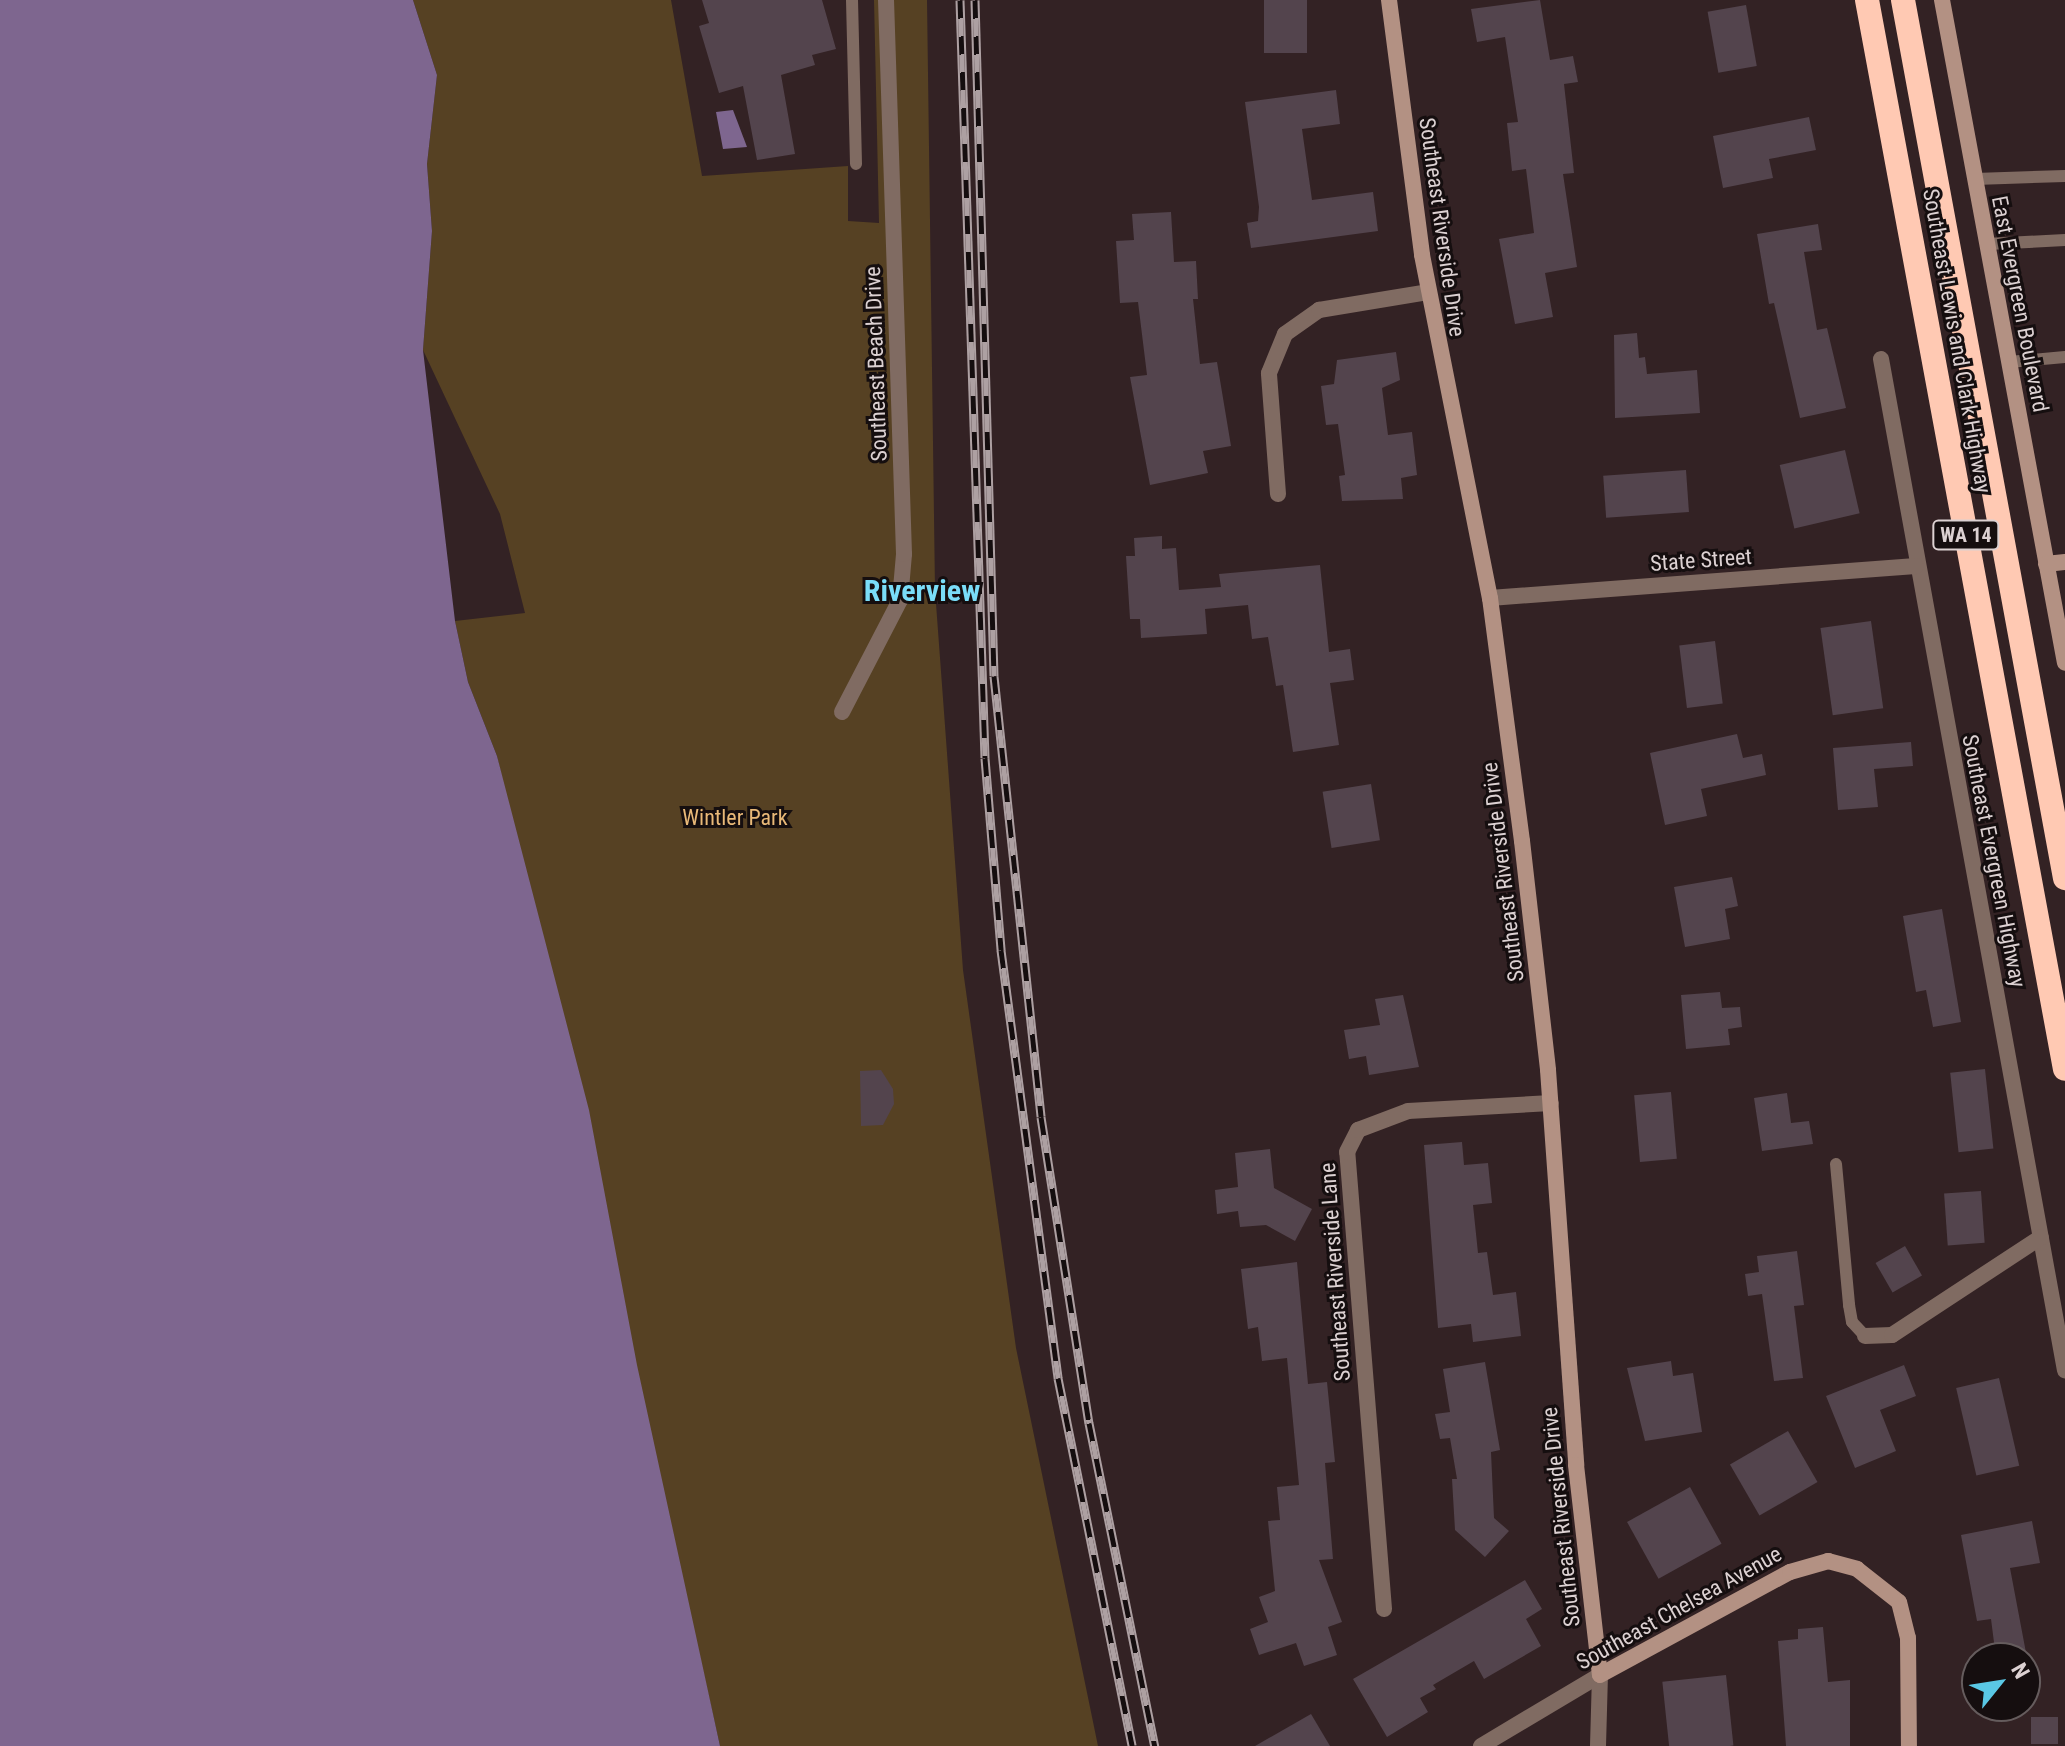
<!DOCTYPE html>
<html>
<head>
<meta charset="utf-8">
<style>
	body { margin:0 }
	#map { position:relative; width:2065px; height:1746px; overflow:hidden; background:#332224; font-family:"Roboto Condensed",sans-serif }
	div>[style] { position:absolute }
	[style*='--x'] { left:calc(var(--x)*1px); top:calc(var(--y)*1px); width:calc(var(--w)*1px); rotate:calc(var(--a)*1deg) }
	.green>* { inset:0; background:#564123 }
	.water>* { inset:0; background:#7e668f }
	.building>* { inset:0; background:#53444d; transform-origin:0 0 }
	.lane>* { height:12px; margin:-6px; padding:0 6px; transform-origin:6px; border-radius:6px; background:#806b62 }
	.street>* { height:16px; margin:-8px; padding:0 8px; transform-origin:8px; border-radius:8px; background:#806b62 }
	.secondary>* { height:16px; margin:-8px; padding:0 8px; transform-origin:8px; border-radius:8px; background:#b39183 }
	.highway>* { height:24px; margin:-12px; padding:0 12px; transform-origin:12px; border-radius:12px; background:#ffc9b3 }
	.rail>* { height:9px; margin-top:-4.5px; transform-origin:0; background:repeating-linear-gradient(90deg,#150e0f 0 18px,#ada0a2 0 36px); box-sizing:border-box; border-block:2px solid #ada0a2 }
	span { translate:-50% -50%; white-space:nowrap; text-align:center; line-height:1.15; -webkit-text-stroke:6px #150e0f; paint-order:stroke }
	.shield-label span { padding:2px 6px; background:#150e0f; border:2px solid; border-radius:6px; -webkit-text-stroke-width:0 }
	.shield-label { font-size:20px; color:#dcd1d2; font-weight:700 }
	.street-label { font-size:22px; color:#dcd1d2 }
	.park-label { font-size:22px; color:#e9b978 }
	.district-label { font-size:30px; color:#7addf8; font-weight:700 }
	.north { position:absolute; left:1961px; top:1642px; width:80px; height:80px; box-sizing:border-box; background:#150e0f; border:2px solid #655c5d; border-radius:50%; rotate:60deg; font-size:22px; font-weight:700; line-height:32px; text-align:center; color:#dcd1d2 }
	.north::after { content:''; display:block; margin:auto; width:28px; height:36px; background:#5ac8e5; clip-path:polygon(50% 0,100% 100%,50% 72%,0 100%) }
</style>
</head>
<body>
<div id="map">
	<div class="green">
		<div style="clip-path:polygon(413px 0,671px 0,702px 176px,848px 166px,848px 221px,879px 223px,874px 0,927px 0,935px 590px,963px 970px,1016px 1348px,1098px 1746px,720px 1746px,497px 756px,468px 682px,455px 621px,525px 613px,500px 514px,423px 350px,432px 231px,427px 164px,437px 75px)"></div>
	</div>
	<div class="water">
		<div style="clip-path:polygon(0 0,413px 0,437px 75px,427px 164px,432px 231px,423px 350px,455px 621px,468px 682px,497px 756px,589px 1110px,637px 1365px,720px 1746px,0 1746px)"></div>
		<div style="clip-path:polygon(733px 110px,747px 147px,723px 149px,716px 112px)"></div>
	</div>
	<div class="building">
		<div style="clip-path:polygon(702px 0,822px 0,836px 49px,812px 55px,815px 65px,781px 75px,795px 154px,757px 160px,743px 86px,719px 93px,699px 26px,709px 23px)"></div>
		<div style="left:1264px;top:0;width:43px;height:53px"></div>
		<div style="clip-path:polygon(1540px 0,1550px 60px,1573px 56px,1578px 82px,1564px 84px,1574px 173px,1563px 174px,1577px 267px,1545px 273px,1553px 317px,1515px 324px,1499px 239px,1534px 233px,1526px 169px,1512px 171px,1507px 123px,1518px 122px,1505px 37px,1477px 42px,1471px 9px)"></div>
		<div style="left:1746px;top:5px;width:62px;height:39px;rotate:80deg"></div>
		<div style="clip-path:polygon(1336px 90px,1340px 124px,1302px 129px,1312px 200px,1373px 192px,1378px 231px,1251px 248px,1247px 223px,1258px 221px,1259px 207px,1245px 102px)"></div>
		<div style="clip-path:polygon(1809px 117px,1816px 150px,1769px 159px,1773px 178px,1723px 188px,1713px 136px)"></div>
		<div style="clip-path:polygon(1171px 212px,1174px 262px,1196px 261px,1198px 299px,1193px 299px,1200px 364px,1217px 362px,1231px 446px,1203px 451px,1208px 473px,1150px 485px,1130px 377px,1147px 375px,1138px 302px,1120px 303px,1116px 241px,1134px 240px,1132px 214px)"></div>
		<div style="clip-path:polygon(1818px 224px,1822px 250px,1804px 252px,1817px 330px,1827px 328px,1846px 408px,1800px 418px,1774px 303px,1769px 304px,1757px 234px)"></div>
		<div style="clip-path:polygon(1637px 333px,1639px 358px,1645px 357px,1647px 374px,1697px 370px,1700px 413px,1615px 418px,1614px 335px)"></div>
		<div style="clip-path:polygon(1396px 352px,1400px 380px,1382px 388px,1388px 435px,1412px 432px,1417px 475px,1401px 478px,1403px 499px,1342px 501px,1339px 476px,1345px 475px,1338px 424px,1326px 425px,1321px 386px,1334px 384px,1337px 360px)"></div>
		<div style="left:1845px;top:450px;width:65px;height:67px;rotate:77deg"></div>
		<div style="left:1686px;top:470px;width:42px;height:83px;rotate:86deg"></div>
		<div style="clip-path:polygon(1162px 536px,1162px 549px,1176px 548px,1179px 590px,1221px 587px,1219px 574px,1320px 565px,1329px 652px,1350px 649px,1354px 680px,1330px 683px,1339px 745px,1293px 752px,1283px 685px,1276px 686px,1268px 637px,1252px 639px,1248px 605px,1205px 609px,1207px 634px,1141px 638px,1140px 619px,1130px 619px,1126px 556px,1135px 556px,1134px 538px)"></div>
		<div style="left:1871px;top:621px;width:88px;height:51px;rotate:82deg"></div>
		<div style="left:1715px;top:641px;width:63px;height:36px;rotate:83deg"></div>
		<div style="clip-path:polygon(1737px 734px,1743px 758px,1762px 754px,1766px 775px,1701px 789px,1707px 816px,1665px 825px,1650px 753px)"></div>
		<div style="clip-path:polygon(1911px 742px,1913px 766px,1874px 769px,1878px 807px,1838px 810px,1833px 748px)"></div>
		<div style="left:1371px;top:784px;width:57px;height:49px;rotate:81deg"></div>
		<div style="clip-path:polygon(1732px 877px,1738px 906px,1725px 909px,1730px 939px,1685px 947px,1674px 887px)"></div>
		<div style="clip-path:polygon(1942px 909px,1961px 1022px,1933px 1027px,1926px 990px,1916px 992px,1903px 916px)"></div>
		<div style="clip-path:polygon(1720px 992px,1722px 1008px,1740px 1007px,1742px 1027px,1728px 1029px,1730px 1045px,1686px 1049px,1681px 995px)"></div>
		<div style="clip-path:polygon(1403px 995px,1419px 1067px,1369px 1075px,1366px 1056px,1349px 1059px,1344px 1030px,1380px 1025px,1375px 999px)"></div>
		<div style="left:1985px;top:1069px;width:80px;height:35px;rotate:84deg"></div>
		<div style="clip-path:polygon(881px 1070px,893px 1089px,894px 1104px,883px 1125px,861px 1126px,860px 1071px)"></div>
		<div style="left:1671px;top:1092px;width:67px;height:37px;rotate:85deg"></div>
		<div style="clip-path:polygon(1787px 1093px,1791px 1123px,1809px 1121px,1813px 1144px,1762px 1151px,1754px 1098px)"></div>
		<div style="clip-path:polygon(1462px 1142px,1464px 1165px,1488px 1163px,1492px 1203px,1473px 1205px,1478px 1253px,1487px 1252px,1493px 1295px,1516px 1292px,1521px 1336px,1473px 1342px,1471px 1324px,1438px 1328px,1424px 1145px)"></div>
		<div style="clip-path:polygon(1270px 1149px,1274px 1188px,1312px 1209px,1295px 1241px,1266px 1225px,1240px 1227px,1238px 1211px,1217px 1214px,1215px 1190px,1238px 1187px,1235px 1153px)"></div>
		<div style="left:1981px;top:1191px;width:52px;height:37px;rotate:86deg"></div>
		<div style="left:1905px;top:1246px;width:34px;height:34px;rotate:60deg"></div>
		<div style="clip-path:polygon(1797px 1251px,1804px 1305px,1794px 1306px,1803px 1378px,1774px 1381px,1762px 1294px,1748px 1296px,1745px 1274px,1759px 1272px,1757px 1256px)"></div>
		<div style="clip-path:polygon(1297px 1262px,1308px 1384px,1327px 1382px,1335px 1462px,1325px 1463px,1333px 1559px,1319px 1560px,1342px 1622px,1328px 1627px,1337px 1655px,1304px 1666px,1296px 1643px,1259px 1655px,1250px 1629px,1268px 1622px,1259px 1597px,1275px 1591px,1268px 1521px,1280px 1520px,1277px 1487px,1299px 1485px,1287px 1358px,1262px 1361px,1258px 1327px,1248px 1329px,1241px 1269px)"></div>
		<div style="clip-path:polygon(1671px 1361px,1673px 1376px,1693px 1373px,1702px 1432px,1645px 1441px,1627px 1368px)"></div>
		<div style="clip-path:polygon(1485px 1362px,1500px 1450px,1491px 1452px,1494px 1518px,1509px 1531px,1485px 1557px,1455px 1530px,1452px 1479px,1457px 1479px,1450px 1438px,1440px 1439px,1435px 1414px,1450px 1412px,1443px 1369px)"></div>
		<div style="clip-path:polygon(1904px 1365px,1916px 1396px,1880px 1410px,1896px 1451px,1855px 1468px,1826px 1396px)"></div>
		<div style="left:1999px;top:1378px;width:90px;height:44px;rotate:77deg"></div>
		<div style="left:1788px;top:1431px;width:59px;height:67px;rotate:60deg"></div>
		<div style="left:1690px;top:1487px;width:65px;height:72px;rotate:61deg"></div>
		<div style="clip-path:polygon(2032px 1521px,2040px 1563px,2010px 1568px,2027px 1658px,1996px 1658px,1991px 1619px,1977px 1621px,1961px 1535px)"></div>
		<div style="clip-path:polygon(1525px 1580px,1542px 1609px,1526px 1619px,1541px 1646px,1484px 1679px,1474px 1661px,1433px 1685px,1436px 1689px,1420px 1698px,1428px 1712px,1387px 1737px,1353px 1679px)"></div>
		<div style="clip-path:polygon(1823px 1627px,1828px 1682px,1850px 1680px,1850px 1746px,1786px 1746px,1778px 1641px,1798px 1639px,1798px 1629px)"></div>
		<div style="left:1726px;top:1675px;width:71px;height:64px;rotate:84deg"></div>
		<div style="clip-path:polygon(1311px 1714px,1330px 1746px,1255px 1746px)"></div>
		<div style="left:2031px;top:1717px;width:27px;height:27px"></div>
	</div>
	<div class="lane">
		<div style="--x:852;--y:0;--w:164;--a:88.6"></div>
		<div style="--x:1975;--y:179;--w:90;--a:-1.9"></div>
		<div style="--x:1987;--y:244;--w:78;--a:-2.9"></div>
		<div style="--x:2009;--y:362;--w:56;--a:-5.1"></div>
		<div style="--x:1836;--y:1164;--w:142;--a:84.7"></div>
		<div style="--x:1849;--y:1305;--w:17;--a:80"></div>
		<div style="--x:1852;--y:1322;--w:19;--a:47"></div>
	</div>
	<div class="street">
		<div style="--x:1881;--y:359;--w:1028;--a:79.69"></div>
		<div style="--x:1278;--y:494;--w:121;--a:-94.3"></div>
		<div style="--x:1269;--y:373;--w:42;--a:-67.7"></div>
		<div style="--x:1285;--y:334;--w:42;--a:-35.2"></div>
		<div style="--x:1319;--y:310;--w:110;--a:-9.4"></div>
		<div style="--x:1490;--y:598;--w:427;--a:-4.3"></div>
		<div style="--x:842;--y:712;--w:126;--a:-62.6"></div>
		<div style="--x:900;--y:600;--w:46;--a:-85"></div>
		<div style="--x:904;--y:554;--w:554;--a:-91.86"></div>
		<div style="--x:1865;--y:1336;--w:27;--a:-2"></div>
		<div style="--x:1892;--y:1335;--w:178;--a:-33.3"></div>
		<div style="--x:1384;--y:1609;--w:458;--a:-94.6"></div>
		<div style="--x:1347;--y:1152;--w:25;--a:-63"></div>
		<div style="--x:1358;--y:1130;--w:53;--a:-20.8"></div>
		<div style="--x:1408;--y:1111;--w:143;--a:-3.2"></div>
		<div style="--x:1481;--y:1746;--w:139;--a:-30.8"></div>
		<div style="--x:1598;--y:1746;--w:71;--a:-88.4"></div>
	</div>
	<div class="secondary">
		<div style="--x:1389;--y:0;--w:257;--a:82.6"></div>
		<div style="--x:1422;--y:255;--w:350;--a:78.8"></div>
		<div style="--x:1490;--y:598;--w:245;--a:82.5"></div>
		<div style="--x:1522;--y:841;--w:230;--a:83.5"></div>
		<div style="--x:1548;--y:1070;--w:396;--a:85.9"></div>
		<div style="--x:1576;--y:1465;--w:211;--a:83.5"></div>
		<div style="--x:1600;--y:1675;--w:216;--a:-28.5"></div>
		<div style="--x:1790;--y:1572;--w:40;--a:-16"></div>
		<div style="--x:1828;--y:1561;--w:30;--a:15"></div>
		<div style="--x:1857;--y:1569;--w:53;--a:38.2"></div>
		<div style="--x:1899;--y:1602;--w:37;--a:76"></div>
		<div style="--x:1908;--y:1638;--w:108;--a:89.5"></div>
		<div style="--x:1942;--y:0;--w:674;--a:79.49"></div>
		<div style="--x:2046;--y:564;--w:19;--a:-6"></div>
	</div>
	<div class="highway">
		<div style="--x:1867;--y:0;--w:1087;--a:79.51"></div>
		<div style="--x:1903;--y:0;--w:893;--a:79.55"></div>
	</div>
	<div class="rail">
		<div style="--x:960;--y:0;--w:758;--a:88.11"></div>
		<div style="--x:985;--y:758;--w:193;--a:85.2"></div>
		<div style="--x:1001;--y:950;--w:432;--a:82.4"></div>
		<div style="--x:1058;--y:1378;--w:375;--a:78.6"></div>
		<div style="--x:975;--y:0;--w:676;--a:88.39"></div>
		<div style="--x:994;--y:676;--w:443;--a:83.9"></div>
		<div style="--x:1041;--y:1117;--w:310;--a:81.1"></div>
		<div style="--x:1089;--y:1423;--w:330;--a:78.5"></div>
	</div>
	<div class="shield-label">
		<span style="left:1966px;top:535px">WA 14</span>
	</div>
	<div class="street-label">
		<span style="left:1442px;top:227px;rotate:82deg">Southeast Riverside Drive</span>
		<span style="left:2020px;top:304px;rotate:79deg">East Evergreen Boulevard</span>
		<span style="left:1957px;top:341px;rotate:80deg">Southeast Lewis and Clark Highway</span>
		<span style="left:876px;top:364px;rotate:-92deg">Southeast Beach Drive</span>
		<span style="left:1701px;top:560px;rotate:-4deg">State Street</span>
		<span style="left:1994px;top:861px;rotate:79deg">Southeast Evergreen Highway</span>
		<span style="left:1503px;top:872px;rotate:-97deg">Southeast Riverside Drive</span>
		<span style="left:1335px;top:1272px;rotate:-94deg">Southeast Riverside Lane</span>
		<span style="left:1561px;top:1517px;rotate:-96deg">Southeast Riverside Drive</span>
		<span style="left:1679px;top:1608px;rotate:-29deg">Southeast Chelsea Avenue</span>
	</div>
	<div class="park-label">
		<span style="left:735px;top:818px">Wintler Park</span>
	</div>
	<div class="district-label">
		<span style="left:922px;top:591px">Riverview</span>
	</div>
	<div class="north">N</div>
</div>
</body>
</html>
